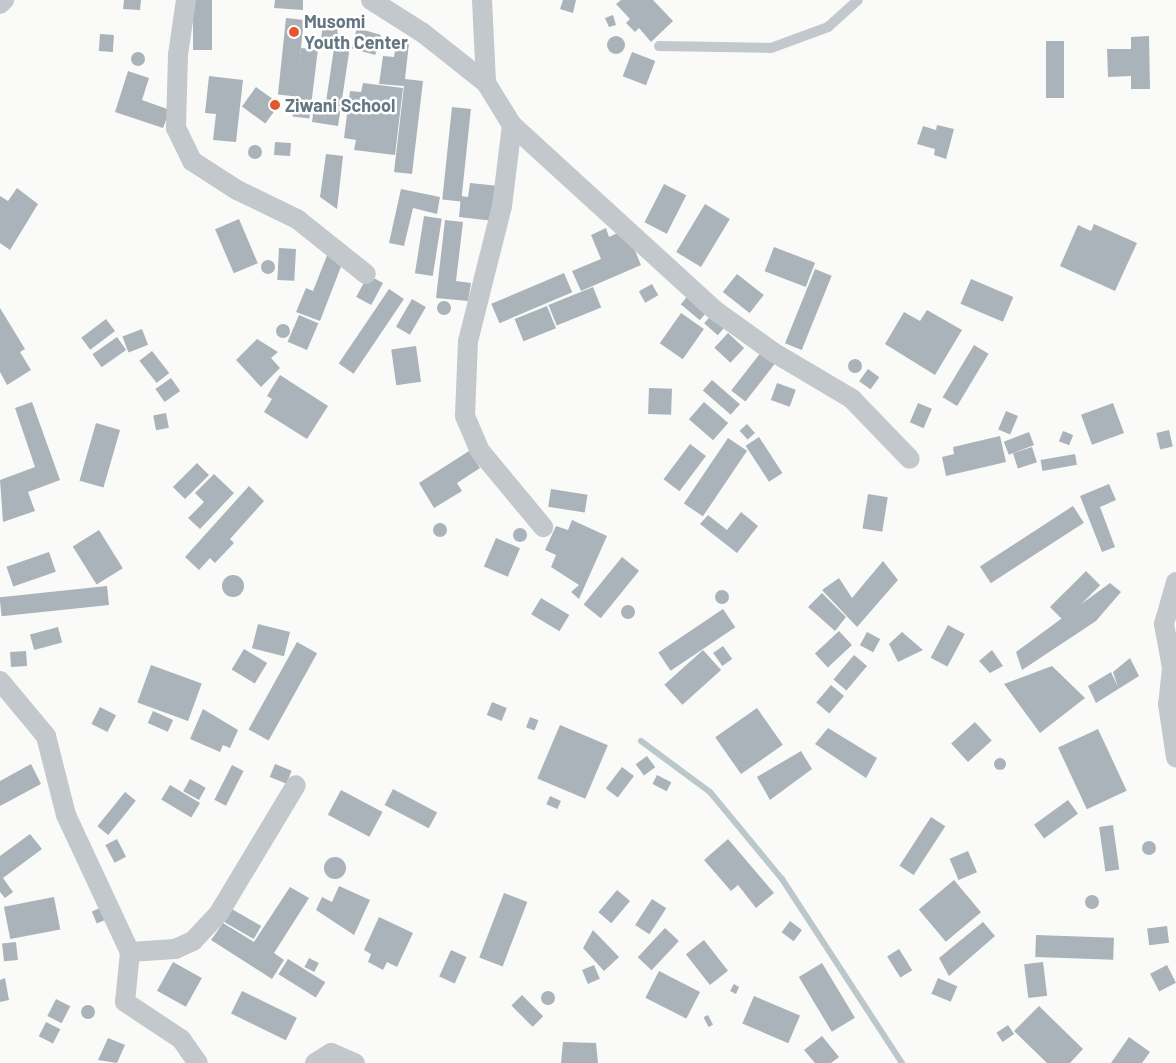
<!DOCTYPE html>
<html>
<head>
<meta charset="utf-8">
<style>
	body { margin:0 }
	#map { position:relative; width:1176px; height:1063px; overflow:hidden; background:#fafaf8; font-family:Barlow,sans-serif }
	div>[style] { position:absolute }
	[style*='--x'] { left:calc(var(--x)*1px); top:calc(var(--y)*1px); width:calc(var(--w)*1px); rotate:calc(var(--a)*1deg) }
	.stream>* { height:6px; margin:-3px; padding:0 3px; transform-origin:3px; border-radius:3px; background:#bbc7cb }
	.building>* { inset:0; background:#aab3b9; transform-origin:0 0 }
	.round { border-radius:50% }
	.service>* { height:10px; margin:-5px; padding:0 5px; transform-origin:5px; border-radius:5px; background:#c3c8cc }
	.minor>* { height:20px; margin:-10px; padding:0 10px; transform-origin:10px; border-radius:10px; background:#c3c8cc }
	.dots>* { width:14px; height:14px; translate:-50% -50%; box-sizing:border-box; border:2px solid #fff; border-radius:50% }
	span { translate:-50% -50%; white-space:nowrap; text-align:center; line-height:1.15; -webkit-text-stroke:5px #fff; paint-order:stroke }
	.poi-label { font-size:18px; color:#657683; font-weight:700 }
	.left { translate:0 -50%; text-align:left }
</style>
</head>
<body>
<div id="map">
	<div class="stream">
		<div style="--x:641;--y:741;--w:86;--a:36.5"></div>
		<div style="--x:710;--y:792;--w:113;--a:50.4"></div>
		<div style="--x:782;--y:879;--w:220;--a:56.9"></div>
	</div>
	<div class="building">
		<div style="clip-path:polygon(124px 0,141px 0,140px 10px,123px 9px)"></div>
		<div style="left:193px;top:0;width:19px;height:50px"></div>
		<div style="clip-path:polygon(275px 0,303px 0,303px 10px,274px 8px)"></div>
		<div style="clip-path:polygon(563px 0,576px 0,573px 13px,560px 9px)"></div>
		<div style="clip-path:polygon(621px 0,653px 0,673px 21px,651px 42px,639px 28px,635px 32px,626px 23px,630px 19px,616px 4px)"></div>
		<div style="clip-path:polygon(613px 15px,616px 25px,609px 27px,605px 18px)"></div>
		<div style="left:286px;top:18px;width:18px;height:77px;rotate:6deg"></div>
		<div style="clip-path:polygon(324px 18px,337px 20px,338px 44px,350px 46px,338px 126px,312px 122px,315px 100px,326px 102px,334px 48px,320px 46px)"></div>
		<div style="left:357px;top:28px;width:25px;height:21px;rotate:16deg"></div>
		<div style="left:100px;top:34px;width:14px;height:17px;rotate:4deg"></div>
		<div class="round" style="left:607px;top:36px;width:18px;height:18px"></div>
		<div style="clip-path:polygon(1149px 36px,1150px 89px,1131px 89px,1131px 76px,1108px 77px,1107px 49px,1131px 49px,1131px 37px)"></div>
		<div style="left:1046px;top:41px;width:18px;height:57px"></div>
		<div style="clip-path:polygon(396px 42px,409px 43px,405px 79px,423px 81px,412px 174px,394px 172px,404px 86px,379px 84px,383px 56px,394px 57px)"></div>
		<div style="left:301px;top:48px;width:17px;height:69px;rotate:7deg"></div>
		<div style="left:632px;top:52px;width:25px;height:26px;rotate:21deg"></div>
		<div class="round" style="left:131px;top:52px;width:14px;height:14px"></div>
		<div style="clip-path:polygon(128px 71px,149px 78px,142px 100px,170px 110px,163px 128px,115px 112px)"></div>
		<div style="clip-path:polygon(209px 76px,243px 80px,236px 142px,213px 140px,216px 114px,205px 113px)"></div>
		<div style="clip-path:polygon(363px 83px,403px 88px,395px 155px,354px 150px,356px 140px,344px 138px,350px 91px,361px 92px)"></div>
		<div style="left:256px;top:87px;width:29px;height:24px;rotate:36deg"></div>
		<div style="left:452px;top:107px;width:19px;height:93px;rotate:6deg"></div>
		<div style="clip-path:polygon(937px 125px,954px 129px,946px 159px,934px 155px,935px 149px,917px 144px,923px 126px,936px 130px)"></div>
		<div style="left:275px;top:142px;width:16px;height:13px;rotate:4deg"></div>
		<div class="round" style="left:248px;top:145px;width:14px;height:14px"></div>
		<div style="clip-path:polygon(326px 154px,343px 156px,337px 209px,320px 197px)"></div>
		<div style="clip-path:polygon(470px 183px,499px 186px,494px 221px,459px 217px,461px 196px,468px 197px)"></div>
		<div style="left:664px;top:184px;width:25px;height:43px;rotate:27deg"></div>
		<div style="clip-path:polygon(17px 188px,38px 204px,10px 250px,0 243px,0 196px,8px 201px)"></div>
		<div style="clip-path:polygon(401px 189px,440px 197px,437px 214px,413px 208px,404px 246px,389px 243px)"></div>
		<div style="left:705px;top:204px;width:29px;height:56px;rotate:31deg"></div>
		<div style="left:424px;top:216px;width:18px;height:58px;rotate:9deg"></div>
		<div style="left:239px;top:219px;width:48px;height:26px;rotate:67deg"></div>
		<div style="clip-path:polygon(445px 220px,463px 222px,456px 281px,471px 283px,468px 301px,436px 298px)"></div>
		<div style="clip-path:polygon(1094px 224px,1137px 243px,1115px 291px,1060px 266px,1078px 225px,1091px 231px)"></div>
		<div style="clip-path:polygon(606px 228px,609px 237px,626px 229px,641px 265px,581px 291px,572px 271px,601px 259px,591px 235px)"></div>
		<div style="left:774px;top:247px;width:44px;height:26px;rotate:21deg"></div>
		<div style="left:279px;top:248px;width:17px;height:32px;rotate:3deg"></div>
		<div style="clip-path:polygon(328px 253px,344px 259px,320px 321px,296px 312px,306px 288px,313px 291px)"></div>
		<div class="round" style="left:261px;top:260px;width:14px;height:14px"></div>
		<div style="left:815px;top:269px;width:18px;height:80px;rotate:22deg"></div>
		<div style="left:564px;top:273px;width:21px;height:79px;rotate:67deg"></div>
		<div style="left:737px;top:274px;width:34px;height:23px;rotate:38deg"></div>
		<div style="left:368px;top:275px;width:17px;height:25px;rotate:28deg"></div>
		<div style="left:971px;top:279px;width:46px;height:27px;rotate:23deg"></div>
		<div style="left:652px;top:284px;width:13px;height:15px;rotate:61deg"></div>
		<div style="left:593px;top:287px;width:22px;height:48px;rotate:68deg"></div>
		<div style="left:389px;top:289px;width:18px;height:90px;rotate:34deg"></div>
		<div style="left:691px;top:292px;width:25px;height:16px;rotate:40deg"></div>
		<div style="left:412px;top:299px;width:16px;height:32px;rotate:30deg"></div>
		<div class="round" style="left:437px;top:301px;width:14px;height:14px"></div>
		<div style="left:547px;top:306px;width:24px;height:35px;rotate:68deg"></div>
		<div style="clip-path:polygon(0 308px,25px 349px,20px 352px,31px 370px,7px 385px,0 372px)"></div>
		<div style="clip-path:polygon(927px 310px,962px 330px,935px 375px,885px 344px,904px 312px,920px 321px)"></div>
		<div style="left:714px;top:312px;width:18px;height:15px;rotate:41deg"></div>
		<div style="left:681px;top:313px;width:28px;height:37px;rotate:35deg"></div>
		<div style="left:299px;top:315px;width:21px;height:29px;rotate:23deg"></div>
		<div style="left:106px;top:319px;width:15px;height:31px;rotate:53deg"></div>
		<div class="round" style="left:276px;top:324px;width:14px;height:14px"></div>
		<div style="left:142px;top:329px;width:17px;height:21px;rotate:69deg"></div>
		<div style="left:728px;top:333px;width:22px;height:20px;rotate:43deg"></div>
		<div style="left:117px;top:337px;width:16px;height:30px;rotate:55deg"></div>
		<div style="clip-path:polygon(257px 339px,278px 352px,271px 358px,280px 368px,261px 387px,236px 360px)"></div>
		<div style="left:974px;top:345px;width:17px;height:61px;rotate:31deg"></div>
		<div style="left:416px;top:346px;width:36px;height:25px;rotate:82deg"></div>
		<div style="left:152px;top:351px;width:28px;height:16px;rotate:52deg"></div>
		<div style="left:762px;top:351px;width:18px;height:50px;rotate:38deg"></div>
		<div class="round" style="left:848px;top:359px;width:14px;height:14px"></div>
		<div style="left:868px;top:369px;width:14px;height:15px;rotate:36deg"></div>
		<div style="clip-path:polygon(280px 375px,328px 406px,307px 439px,264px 412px,272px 399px,267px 396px)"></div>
		<div style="left:171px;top:378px;width:16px;height:19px;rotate:55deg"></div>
		<div style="left:712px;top:380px;width:37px;height:14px;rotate:41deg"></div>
		<div style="left:777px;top:383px;width:20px;height:18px;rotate:20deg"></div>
		<div style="left:649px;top:388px;width:23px;height:26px;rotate:2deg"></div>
		<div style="clip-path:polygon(32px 402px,60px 480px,28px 492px,35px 511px,3px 522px,0 480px,35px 467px,15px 408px)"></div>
		<div style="left:704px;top:402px;width:32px;height:23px;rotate:41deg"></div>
		<div style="left:918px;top:403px;width:15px;height:21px;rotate:23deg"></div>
		<div style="left:1113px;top:403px;width:32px;height:34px;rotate:70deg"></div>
		<div style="left:1006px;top:411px;width:13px;height:20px;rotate:23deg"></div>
		<div style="left:166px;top:413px;width:15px;height:13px;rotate:79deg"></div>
		<div style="left:96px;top:423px;width:25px;height:60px;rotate:16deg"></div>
		<div style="left:747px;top:424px;width:12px;height:10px;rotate:48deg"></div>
		<div style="left:1169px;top:430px;width:17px;height:13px;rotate:77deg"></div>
		<div style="left:1063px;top:431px;width:11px;height:11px;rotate:22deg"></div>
		<div style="left:1029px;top:432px;width:14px;height:27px;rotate:69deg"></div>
		<div style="clip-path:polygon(1000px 436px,1006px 462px,946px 476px,942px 457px,954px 454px,953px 447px)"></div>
		<div style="left:759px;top:437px;width:43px;height:16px;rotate:57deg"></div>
		<div style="left:728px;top:438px;width:23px;height:79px;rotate:34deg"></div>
		<div style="left:690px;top:444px;width:20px;height:44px;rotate:37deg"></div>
		<div style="left:1032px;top:447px;width:16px;height:20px;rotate:72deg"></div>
		<div style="clip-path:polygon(469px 451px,480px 468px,457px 483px,462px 491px,434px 508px,419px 483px)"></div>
		<div style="left:1075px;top:454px;width:11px;height:35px;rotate:80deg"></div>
		<div style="left:197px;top:463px;width:17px;height:34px;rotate:45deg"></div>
		<div style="clip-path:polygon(214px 474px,234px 493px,200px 529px,188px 518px,204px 502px,195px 493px)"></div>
		<div style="clip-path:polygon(1109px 484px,1116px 500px,1100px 507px,1115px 547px,1102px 552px,1080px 496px)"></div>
		<div style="clip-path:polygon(249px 486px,264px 501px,230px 539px,234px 543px,215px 563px,210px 558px,199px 570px,185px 557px)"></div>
		<div style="left:551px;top:489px;width:37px;height:18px;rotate:9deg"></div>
		<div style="left:868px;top:494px;width:20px;height:35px;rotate:9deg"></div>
		<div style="left:1073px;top:506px;width:20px;height:111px;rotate:57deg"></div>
		<div style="clip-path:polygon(741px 512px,758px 526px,737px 553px,700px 524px,708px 515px,727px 530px)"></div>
		<div style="clip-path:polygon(572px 520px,607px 536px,579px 599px,571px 592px,579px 585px,551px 567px,556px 555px,545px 550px,556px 526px,568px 530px)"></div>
		<div class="round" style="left:433px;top:523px;width:14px;height:14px"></div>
		<div class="round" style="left:513px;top:528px;width:14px;height:14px"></div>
		<div style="left:99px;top:530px;width:45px;height:31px;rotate:58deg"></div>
		<div style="left:496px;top:538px;width:26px;height:31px;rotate:23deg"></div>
		<div style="left:49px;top:552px;width:21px;height:45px;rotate:71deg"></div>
		<div style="left:622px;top:557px;width:22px;height:61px;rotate:39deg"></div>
		<div style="clip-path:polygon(883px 561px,898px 580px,857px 627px,822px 590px,839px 578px,852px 598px)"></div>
		<div style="left:1086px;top:571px;width:20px;height:51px;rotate:45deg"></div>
		<div class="round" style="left:222px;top:575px;width:22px;height:22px"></div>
		<div style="clip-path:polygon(1110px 583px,1121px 592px,1096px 621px,1022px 670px,1016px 652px)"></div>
		<div style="left:107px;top:586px;width:19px;height:108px;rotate:84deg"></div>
		<div class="round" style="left:715px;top:590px;width:14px;height:14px"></div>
		<div style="clip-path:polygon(822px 593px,846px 617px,835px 631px,808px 607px)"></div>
		<div style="left:541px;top:598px;width:33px;height:19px;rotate:31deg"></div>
		<div class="round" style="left:621px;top:605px;width:14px;height:14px"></div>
		<div style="left:723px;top:609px;width:22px;height:78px;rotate:56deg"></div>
		<div style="left:258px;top:624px;width:33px;height:25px;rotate:14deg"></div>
		<div style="left:948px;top:625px;width:19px;height:37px;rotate:28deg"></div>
		<div style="left:58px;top:627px;width:16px;height:29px;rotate:75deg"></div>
		<div style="left:839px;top:631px;width:19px;height:33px;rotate:47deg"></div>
		<div style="left:867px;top:632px;width:15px;height:15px;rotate:28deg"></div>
		<div style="clip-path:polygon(902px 632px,923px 650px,898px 662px,889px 644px)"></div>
		<div style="left:297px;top:642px;width:23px;height:100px;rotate:29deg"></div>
		<div style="left:723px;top:646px;width:16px;height:12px;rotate:55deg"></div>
		<div style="left:244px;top:649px;width:27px;height:24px;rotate:31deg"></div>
		<div style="left:703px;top:650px;width:27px;height:52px;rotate:48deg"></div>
		<div style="clip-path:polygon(992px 650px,1003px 666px,990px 673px,979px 661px)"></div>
		<div style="left:26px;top:651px;width:15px;height:16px;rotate:86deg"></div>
		<div style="left:854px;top:655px;width:17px;height:32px;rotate:40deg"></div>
		<div style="clip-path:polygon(1130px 658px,1139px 676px,1096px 703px,1088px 686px,1111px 672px,1118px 687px,1113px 672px)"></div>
		<div style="left:151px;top:665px;width:54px;height:40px;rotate:20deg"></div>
		<div style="clip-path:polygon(1052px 666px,1085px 698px,1040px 733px,1004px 684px)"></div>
		<div style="left:831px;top:685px;width:17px;height:23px;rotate:40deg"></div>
		<div style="left:492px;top:702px;width:16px;height:14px;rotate:22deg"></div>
		<div style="left:100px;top:707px;width:18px;height:19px;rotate:27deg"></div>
		<div style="left:757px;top:708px;width:45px;height:51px;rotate:55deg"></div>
		<div style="clip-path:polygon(203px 709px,238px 730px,230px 748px,223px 745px,220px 752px,190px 739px)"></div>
		<div style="left:153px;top:711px;width:22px;height:13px;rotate:24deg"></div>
		<div style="left:530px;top:717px;width:9px;height:11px;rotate:21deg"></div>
		<div style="left:975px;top:722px;width:25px;height:32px;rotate:48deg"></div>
		<div style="left:560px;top:725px;width:52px;height:58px;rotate:23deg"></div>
		<div style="clip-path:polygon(828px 728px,877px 758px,866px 778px,815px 744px)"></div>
		<div style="left:1098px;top:729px;width:68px;height:44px;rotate:65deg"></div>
		<div style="clip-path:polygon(801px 751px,812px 769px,770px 800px,757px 777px)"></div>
		<div style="left:647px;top:756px;width:14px;height:14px;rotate:54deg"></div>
		<div class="round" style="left:994px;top:758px;width:12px;height:12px"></div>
		<div style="clip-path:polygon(31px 764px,41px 784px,0 806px,0 781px)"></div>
		<div style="left:275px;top:764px;width:18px;height:14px;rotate:22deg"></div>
		<div style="left:232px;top:765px;width:13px;height:39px;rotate:27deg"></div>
		<div style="left:622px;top:767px;width:15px;height:27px;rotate:37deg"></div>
		<div style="left:657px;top:775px;width:16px;height:10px;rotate:27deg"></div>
		<div style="left:190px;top:779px;width:18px;height:14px;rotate:29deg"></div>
		<div style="left:170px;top:785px;width:35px;height:17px;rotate:31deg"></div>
		<div style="left:393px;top:789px;width:50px;height:18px;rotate:28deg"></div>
		<div style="left:341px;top:790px;width:47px;height:28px;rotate:28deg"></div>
		<div style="left:125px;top:792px;width:14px;height:44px;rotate:39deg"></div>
		<div style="left:550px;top:796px;width:12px;height:9px;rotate:24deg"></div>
		<div style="left:1068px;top:800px;width:17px;height:42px;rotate:54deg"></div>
		<div style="left:931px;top:817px;width:17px;height:58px;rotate:33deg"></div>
		<div style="left:1113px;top:825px;width:45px;height:14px;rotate:82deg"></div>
		<div style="clip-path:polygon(30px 834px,42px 849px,3px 878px,13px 892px,5px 898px,0 892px,0 856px)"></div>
		<div style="left:117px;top:839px;width:20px;height:13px;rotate:63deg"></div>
		<div style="clip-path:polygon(728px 839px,774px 893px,756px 908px,738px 885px,731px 891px,704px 860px)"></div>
		<div class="round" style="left:1142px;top:841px;width:14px;height:14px"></div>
		<div style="left:968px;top:851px;width:23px;height:20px;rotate:67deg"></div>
		<div class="round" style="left:324px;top:857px;width:22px;height:22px"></div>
		<div style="left:954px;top:880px;width:42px;height:46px;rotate:50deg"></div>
		<div style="clip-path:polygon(339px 886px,370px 900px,354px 935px,316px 910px,322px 897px,332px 902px)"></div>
		<div style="clip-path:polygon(290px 887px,309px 898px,274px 953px,284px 960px,272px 979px,211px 940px,223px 923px,254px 942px)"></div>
		<div style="left:617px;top:890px;width:17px;height:29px;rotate:40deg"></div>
		<div style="left:504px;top:893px;width:25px;height:69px;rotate:21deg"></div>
		<div class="round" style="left:1085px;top:895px;width:14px;height:14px"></div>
		<div style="left:54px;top:897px;width:33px;height:51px;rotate:79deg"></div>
		<div style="left:652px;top:899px;width:17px;height:31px;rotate:33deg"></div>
		<div style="left:100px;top:908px;width:13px;height:9px;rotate:67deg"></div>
		<div style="left:230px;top:908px;width:36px;height:15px;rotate:30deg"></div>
		<div style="clip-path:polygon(379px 917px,413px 933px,397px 967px,387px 962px,383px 970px,368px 962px,371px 954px,364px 950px)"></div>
		<div style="left:790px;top:921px;width:15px;height:14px;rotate:37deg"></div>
		<div style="clip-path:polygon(983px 922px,995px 936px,949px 976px,939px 958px)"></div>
		<div style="left:1167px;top:926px;width:17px;height:20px;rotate:83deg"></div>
		<div style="left:665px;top:928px;width:19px;height:40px;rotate:43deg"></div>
		<div style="clip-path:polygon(593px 930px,619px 957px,604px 971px,583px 948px)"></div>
		<div style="left:1036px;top:935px;width:78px;height:22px;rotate:2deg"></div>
		<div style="left:704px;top:940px;width:39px;height:23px;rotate:52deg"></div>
		<div style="left:16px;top:942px;width:18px;height:14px;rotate:84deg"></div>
		<div style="left:899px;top:949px;width:25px;height:14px;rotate:58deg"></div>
		<div style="left:451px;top:950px;width:17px;height:29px;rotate:24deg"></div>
		<div style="left:309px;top:958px;width:11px;height:10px;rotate:27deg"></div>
		<div style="left:288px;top:959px;width:44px;height:18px;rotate:32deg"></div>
		<div style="left:173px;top:962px;width:33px;height:33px;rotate:29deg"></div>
		<div style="left:1043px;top:962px;width:34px;height:19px;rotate:83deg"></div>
		<div style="left:822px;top:963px;width:64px;height:27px;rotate:59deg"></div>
		<div style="left:594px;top:965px;width:15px;height:13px;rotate:67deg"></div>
		<div style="left:1167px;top:965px;width:20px;height:19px;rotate:63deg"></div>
		<div style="left:659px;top:971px;width:46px;height:30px;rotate:27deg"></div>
		<div style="clip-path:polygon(5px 978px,9px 1000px,0 1002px,0 980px)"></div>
		<div style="left:938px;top:978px;width:21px;height:17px;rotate:23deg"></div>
		<div style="clip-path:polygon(734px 984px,739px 987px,736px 994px,730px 991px)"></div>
		<div style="left:242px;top:991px;width:61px;height:25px;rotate:26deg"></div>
		<div class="round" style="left:541px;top:991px;width:14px;height:14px"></div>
		<div style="left:522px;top:995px;width:30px;height:15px;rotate:45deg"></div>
		<div style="left:754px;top:996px;width:50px;height:30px;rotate:23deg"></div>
		<div style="left:56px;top:999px;width:16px;height:19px;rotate:27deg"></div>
		<div class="round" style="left:81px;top:1005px;width:14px;height:14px"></div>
		<div style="clip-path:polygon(1039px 1006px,1083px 1049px,1070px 1063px,1047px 1063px,1014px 1031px)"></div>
		<div style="left:708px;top:1015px;width:11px;height:5px;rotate:63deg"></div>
		<div style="left:46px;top:1022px;width:16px;height:16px;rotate:27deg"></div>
		<div style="left:1008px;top:1025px;width:11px;height:14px;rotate:56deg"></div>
		<div style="clip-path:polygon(822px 1036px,839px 1057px,831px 1063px,815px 1063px,804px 1050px)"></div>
		<div style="clip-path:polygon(1129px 1037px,1150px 1052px,1142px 1063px,1111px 1063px)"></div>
		<div style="clip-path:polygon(108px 1038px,125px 1045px,117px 1063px,98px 1060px)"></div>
		<div style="clip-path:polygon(563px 1042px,596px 1043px,598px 1063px,561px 1063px)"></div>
	</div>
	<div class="service">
		<div style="--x:659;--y:46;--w:112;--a:1"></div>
		<div style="--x:771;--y:48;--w:61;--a:-20.2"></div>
		<div style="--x:828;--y:27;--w:40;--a:-42"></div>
	</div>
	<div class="minor">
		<div style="--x:186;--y:0;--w:56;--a:98.3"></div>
		<div style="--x:178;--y:55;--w:73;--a:91.6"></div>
		<div style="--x:176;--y:128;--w:37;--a:64"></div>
		<div style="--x:192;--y:161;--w:54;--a:32.8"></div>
		<div style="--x:237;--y:190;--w:67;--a:25.8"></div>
		<div style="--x:297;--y:219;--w:88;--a:38.6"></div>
		<div style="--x:371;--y:0;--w:62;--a:32.4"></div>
		<div style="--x:423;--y:33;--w:80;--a:38.4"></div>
		<div style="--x:482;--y:0;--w:83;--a:87.2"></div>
		<div style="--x:486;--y:83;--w:49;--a:58.2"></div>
		<div style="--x:512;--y:125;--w:276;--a:42.4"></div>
		<div style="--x:716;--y:311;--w:70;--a:35.7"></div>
		<div style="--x:773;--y:352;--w:92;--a:30.7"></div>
		<div style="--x:852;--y:399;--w:83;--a:46"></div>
		<div style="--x:0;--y:4;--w:6;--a:-45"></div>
		<div style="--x:512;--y:125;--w:82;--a:97"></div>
		<div style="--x:502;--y:206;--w:139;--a:104.1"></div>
		<div style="--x:468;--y:341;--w:75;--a:92.3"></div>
		<div style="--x:465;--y:416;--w:38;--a:67"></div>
		<div style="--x:480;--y:451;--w:99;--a:50.3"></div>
		<div style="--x:1176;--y:582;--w:44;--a:105.9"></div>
		<div style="--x:1164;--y:624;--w:45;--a:79.7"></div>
		<div style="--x:1172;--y:668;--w:36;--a:96"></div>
		<div style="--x:1168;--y:704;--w:54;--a:81.4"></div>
		<div style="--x:0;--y:681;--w:72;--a:50.1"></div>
		<div style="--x:46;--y:736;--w:81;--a:75.8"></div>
		<div style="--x:66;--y:815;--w:151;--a:65"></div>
		<div style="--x:130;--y:952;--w:50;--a:95.7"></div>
		<div style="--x:125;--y:1002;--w:67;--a:33.5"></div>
		<div style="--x:181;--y:1039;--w:29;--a:55"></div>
		<div style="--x:130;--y:952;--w:45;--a:-3.8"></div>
		<div style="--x:175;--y:949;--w:20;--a:-24"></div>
		<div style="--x:193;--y:941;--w:38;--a:-47"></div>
		<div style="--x:219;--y:913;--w:149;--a:-59"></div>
		<div style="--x:315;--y:1063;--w:19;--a:-32"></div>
		<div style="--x:331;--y:1053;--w:26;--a:23"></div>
	</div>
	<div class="dots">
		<div style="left:294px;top:32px;background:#e4572e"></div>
		<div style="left:275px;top:105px;background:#e4572e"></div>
	</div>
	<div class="poi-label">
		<span class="left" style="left:304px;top:32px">Musomi<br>Youth Center</span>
		<span class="left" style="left:285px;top:105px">Ziwani School</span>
	</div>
</div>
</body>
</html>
